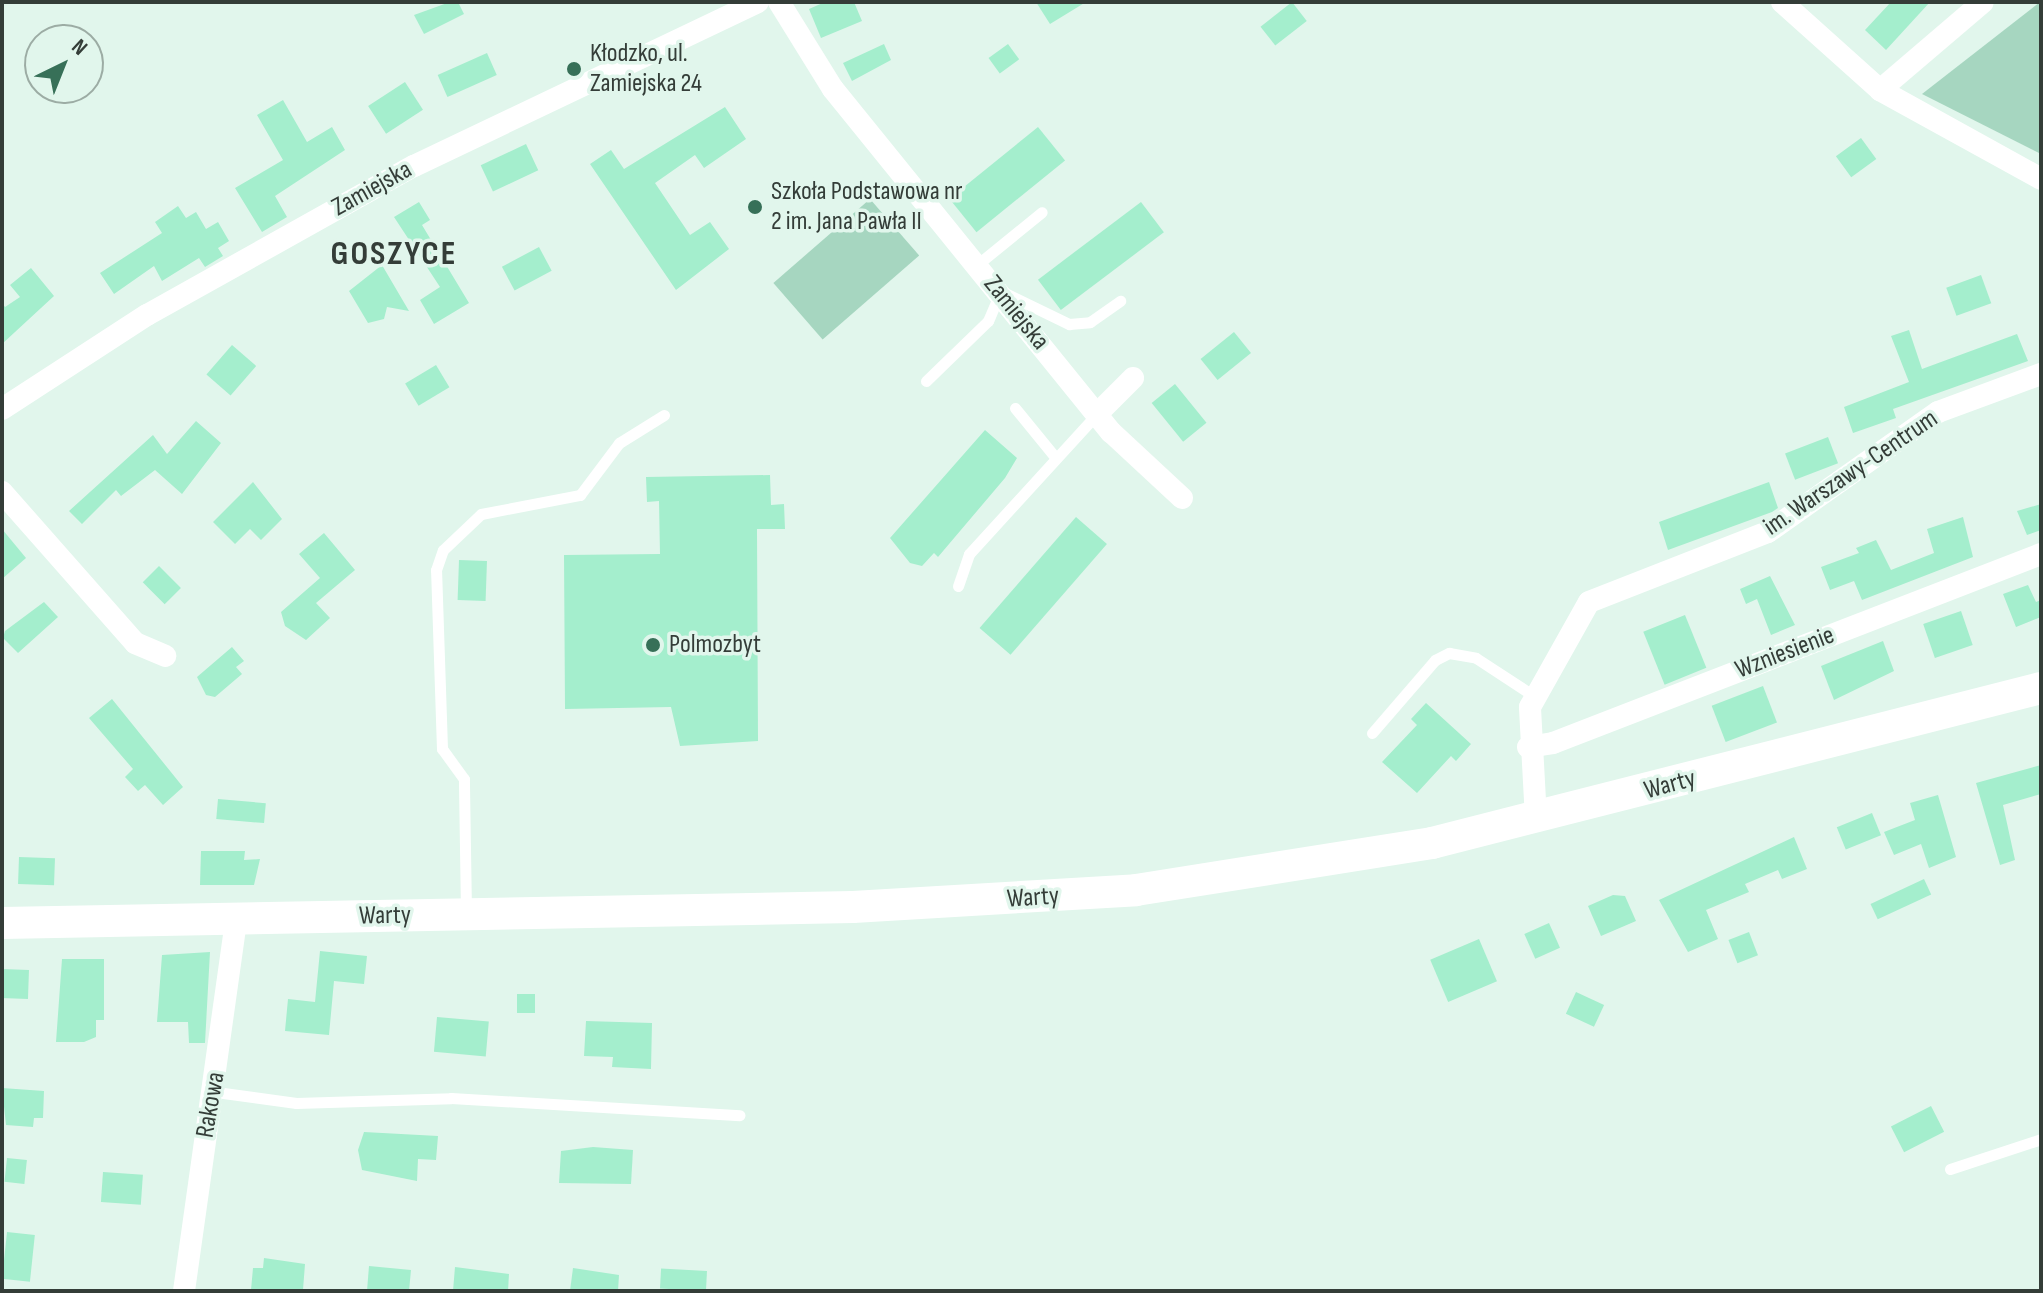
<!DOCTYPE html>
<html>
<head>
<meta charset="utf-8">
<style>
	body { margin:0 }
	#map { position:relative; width:2043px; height:1293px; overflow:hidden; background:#e1f6ec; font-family:"Sofia Sans Condensed",sans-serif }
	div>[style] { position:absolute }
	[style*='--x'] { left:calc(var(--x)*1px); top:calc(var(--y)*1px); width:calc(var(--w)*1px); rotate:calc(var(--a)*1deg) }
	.green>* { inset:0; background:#a6d6c0; transform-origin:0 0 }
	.building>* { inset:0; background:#a4eecd; transform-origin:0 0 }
	.lane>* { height:11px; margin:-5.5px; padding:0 5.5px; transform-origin:5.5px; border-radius:5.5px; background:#fff }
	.street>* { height:22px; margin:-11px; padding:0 11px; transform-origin:11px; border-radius:11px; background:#fff }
	.secondary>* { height:32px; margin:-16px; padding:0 16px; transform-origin:16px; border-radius:16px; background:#fff }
	.dots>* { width:22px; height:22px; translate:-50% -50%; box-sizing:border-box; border:4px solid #e1f6ec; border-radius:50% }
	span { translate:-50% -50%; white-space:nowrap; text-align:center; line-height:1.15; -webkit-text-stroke:7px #e1f6ec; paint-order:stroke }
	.poi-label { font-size:26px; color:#343d38 }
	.left { translate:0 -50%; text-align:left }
	.street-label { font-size:26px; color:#343d38 }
	.district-label { font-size:34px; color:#343d38; font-weight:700; letter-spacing:2px }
	.frame { position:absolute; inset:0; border:4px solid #343d38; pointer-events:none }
	.north { position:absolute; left:24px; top:24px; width:80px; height:80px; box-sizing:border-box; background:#e1f6ec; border:2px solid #9caca4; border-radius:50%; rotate:43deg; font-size:22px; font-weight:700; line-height:32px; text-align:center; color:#343d38 }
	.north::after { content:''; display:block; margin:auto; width:28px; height:36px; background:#377058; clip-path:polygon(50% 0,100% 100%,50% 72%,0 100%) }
</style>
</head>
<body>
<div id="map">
	<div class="green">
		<div style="clip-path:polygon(2040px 2px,2041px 2px,2041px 154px,1922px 94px)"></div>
		<div style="left:870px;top:199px;width:75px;height:128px;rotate:49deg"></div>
	</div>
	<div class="building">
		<div style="clip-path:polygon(450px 2px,458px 2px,464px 14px,424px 34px,414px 15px)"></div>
		<div style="clip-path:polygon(825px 2px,854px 2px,862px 21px,821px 38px,809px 9px)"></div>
		<div style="clip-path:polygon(1036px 2px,1086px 2px,1050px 24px)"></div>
		<div style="left:1292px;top:2px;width:24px;height:40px;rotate:52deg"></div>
		<div style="clip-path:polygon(1891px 2px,1930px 2px,1886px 50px,1865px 30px)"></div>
		<div style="clip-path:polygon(884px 44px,891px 60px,852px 81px,843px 63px)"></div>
		<div style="left:1008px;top:44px;width:19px;height:24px;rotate:54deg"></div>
		<div style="left:487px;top:53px;width:24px;height:54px;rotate:66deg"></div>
		<div style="left:405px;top:82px;width:33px;height:44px;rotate:57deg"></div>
		<div style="clip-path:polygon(283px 100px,307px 142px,332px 127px,345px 150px,275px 196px,287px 217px,262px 232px,235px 188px,283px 160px,257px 115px)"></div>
		<div style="clip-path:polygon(725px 107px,746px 139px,704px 168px,695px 155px,655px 183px,690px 235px,710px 222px,729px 249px,676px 290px,590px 164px,611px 150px,624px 169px)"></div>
		<div style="left:1038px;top:127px;width:43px;height:114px;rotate:51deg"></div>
		<div style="left:1861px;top:138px;width:26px;height:31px;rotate:54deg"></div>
		<div style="left:526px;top:144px;width:29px;height:50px;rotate:65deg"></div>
		<div style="clip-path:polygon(419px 202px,430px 220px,422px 225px,469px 303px,434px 324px,420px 300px,440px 287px,394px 217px)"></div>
		<div style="left:1141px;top:202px;width:38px;height:129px;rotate:53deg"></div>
		<div style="clip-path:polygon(178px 206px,186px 218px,196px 212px,206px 229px,218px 222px,229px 241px,218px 248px,223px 256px,205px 267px,199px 258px,162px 281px,154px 266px,114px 294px,100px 273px,162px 233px,155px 222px)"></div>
		<div style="left:539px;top:247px;width:27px;height:42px;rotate:62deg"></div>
		<div style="clip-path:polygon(382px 265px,409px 311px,387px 307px,384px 319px,368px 323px,349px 291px)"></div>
		<div style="clip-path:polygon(31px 268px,54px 296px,2px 344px,2px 303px,5px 307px,20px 297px,10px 285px)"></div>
		<div style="left:1981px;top:275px;width:30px;height:37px;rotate:70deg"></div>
		<div style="clip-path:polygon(1909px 330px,1922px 369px,2017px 334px,2028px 361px,1893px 409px,1896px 418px,1853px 433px,1844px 407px,1909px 382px,1891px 336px)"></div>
		<div style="left:1234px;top:332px;width:27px;height:43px;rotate:51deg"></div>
		<div style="left:232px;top:345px;width:32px;height:39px;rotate:41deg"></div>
		<div style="left:436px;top:365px;width:26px;height:36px;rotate:59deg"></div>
		<div style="left:1175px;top:384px;width:50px;height:30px;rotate:51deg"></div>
		<div style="clip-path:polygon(196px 421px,221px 443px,182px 494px,155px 470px,121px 496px,116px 490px,82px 524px,69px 511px,153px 435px,167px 454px)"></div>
		<div style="clip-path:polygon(985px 430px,1017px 458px,1005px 478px,938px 557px,934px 553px,922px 566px,910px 563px,890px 538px)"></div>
		<div style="left:1828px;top:437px;width:28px;height:46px;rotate:69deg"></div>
		<div style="clip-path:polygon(770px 475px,771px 505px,784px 504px,785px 529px,757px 529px,758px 741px,680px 746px,671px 707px,565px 709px,564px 555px,660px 554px,659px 501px,647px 502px,646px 477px)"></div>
		<div style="clip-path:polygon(253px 482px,282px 519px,261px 540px,250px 529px,235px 544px,213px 522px)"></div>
		<div style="clip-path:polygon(1769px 482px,1778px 508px,1772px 512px,1668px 550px,1659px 522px)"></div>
		<div style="clip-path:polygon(2041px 504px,2041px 530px,2027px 535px,2017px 511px)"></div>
		<div style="left:1076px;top:517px;width:41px;height:147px;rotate:41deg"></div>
		<div style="clip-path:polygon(1963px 517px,1973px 557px,1862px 600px,1854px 581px,1830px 590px,1821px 567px,1859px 553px,1856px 548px,1876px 540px,1891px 570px,1934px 553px,1927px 529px)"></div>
		<div style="clip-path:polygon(2px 529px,26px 558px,2px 579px)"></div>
		<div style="clip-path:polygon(324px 533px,355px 570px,316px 603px,330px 618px,306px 640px,285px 626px,281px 612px,320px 578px,299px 554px)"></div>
		<div style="left:459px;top:560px;width:28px;height:40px;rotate:2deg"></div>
		<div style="left:159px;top:566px;width:31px;height:23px;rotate:45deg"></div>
		<div style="clip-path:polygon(1770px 576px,1795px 625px,1771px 635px,1757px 599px,1746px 604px,1740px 589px)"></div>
		<div style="clip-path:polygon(2028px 585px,2036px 602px,2041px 600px,2041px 617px,2016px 627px,2003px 594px)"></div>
		<div style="clip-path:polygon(44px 602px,58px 617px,18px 653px,3px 638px,5px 631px)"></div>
		<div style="left:1961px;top:611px;width:36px;height:40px;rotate:71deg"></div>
		<div style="left:1685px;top:615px;width:57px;height:45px;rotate:68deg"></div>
		<div style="clip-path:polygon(1883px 641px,1894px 671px,1834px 700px,1821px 666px)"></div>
		<div style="clip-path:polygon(232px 647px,244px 661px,236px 667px,242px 674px,215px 697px,206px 695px,197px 677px)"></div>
		<div style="left:1763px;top:686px;width:39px;height:55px;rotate:69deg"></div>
		<div style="clip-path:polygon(112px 699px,183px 787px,163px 805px,145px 785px,138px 791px,125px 777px,133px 769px,89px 718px)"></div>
		<div style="clip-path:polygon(1426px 703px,1471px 744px,1456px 761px,1451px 756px,1417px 793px,1382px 762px,1417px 725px,1411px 719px)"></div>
		<div style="clip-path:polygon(2041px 765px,2041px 794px,2003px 805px,2015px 860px,2000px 865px,1976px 783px)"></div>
		<div style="clip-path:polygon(1938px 795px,1956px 857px,1929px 868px,1921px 844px,1894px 855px,1884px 832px,1915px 820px,1910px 803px)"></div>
		<div style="left:218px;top:799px;width:48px;height:20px;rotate:5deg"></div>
		<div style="left:1872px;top:813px;width:24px;height:38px;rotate:68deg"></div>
		<div style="clip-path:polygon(1794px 837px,1807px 869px,1782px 879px,1778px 870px,1745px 884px,1749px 892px,1706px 910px,1718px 939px,1688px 952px,1659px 900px)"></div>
		<div style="clip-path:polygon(201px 851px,245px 851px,244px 860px,260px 859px,254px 885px,200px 885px)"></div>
		<div style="left:19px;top:857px;width:36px;height:27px;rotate:2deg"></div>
		<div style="left:1924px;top:879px;width:17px;height:59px;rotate:65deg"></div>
		<div style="clip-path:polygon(1613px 895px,1625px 896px,1636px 921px,1601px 936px,1588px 906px)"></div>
		<div style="left:1549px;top:923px;width:27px;height:27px;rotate:66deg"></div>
		<div style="left:1749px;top:932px;width:25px;height:22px;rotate:69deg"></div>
		<div style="left:1479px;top:939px;width:46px;height:53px;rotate:67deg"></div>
		<div style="clip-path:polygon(320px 951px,367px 956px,364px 984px,334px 981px,329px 1035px,285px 1031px,288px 999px,315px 1002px)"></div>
		<div style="clip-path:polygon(210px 952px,205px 1043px,189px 1043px,188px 1022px,157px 1022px,162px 955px)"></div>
		<div style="clip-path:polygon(62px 959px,104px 959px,104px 1020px,96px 1020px,96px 1037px,84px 1042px,56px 1042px)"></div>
		<div style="left:2px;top:969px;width:27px;height:29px;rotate:2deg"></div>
		<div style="left:1576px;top:992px;width:31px;height:24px;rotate:25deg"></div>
		<div style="left:535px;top:994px;width:19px;height:18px;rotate:90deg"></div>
		<div style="left:437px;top:1017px;width:52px;height:35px;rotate:5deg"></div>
		<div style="clip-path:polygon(586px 1021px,652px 1023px,651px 1069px,612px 1067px,613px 1057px,584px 1056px)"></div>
		<div style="clip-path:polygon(2px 1088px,44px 1091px,43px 1118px,34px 1118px,33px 1127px,6px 1125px)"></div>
		<div style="left:1931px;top:1106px;width:29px;height:45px;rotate:63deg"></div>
		<div style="clip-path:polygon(364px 1132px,438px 1136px,436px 1160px,418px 1159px,417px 1181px,362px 1170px,358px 1150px)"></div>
		<div style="clip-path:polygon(593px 1147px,633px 1150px,631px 1184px,559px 1183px,561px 1151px)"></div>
		<div style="left:7px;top:1158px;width:20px;height:24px;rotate:6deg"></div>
		<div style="left:103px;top:1172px;width:40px;height:30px;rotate:4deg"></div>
		<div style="left:7px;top:1232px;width:28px;height:47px;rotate:6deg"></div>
		<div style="clip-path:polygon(264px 1258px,305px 1264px,303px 1290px,251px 1290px,253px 1268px,263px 1268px)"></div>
		<div style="clip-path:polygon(369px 1266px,411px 1270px,409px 1291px,367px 1291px)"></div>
		<div style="clip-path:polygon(455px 1267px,509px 1274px,508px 1291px,453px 1291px)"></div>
		<div style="clip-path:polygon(573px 1268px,619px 1275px,618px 1291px,570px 1291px)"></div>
		<div style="left:707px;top:1271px;width:20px;height:46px;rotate:93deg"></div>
	</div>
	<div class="lane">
		<div style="--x:978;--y:264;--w:82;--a:-39.1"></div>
		<div style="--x:926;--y:381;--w:86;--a:-44.1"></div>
		<div style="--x:988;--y:321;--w:33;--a:-67"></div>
		<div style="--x:1001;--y:291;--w:76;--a:25.9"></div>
		<div style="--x:1069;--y:324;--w:21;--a:-5"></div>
		<div style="--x:1090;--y:322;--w:37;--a:-35"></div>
		<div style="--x:1015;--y:408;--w:63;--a:50.8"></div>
		<div style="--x:958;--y:586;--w:34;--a:-71"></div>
		<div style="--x:969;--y:554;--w:190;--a:-47.6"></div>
		<div style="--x:1372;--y:733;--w:96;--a:-49.2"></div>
		<div style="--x:1435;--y:660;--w:16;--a:-27"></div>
		<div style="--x:1449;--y:653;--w:27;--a:10"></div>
		<div style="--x:1476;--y:658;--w:69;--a:33.2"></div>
		<div style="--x:466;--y:912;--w:133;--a:-90.9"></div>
		<div style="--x:464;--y:779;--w:37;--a:-126"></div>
		<div style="--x:442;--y:749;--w:179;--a:-91.9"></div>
		<div style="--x:436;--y:570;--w:21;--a:-71"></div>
		<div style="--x:443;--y:550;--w:52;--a:-43.5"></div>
		<div style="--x:481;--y:514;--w:101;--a:-10.9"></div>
		<div style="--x:580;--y:495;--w:65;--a:-53.1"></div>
		<div style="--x:619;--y:443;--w:53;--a:-31.9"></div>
		<div style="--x:216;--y:1092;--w:81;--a:7.8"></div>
		<div style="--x:296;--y:1103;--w:155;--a:-1.8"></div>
		<div style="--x:451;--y:1098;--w:289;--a:3.4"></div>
		<div style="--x:1950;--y:1169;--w:96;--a:-18.2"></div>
	</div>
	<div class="street">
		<div style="--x:779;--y:2;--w:102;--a:58.2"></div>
		<div style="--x:833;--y:89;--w:442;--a:51"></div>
		<div style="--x:1111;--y:432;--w:97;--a:42.9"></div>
		<div style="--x:1782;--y:2;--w:132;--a:41.9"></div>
		<div style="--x:1880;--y:90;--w:184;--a:28.9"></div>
		<div style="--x:1880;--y:90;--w:135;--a:-40.5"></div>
		<div style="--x:2;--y:409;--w:173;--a:-33"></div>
		<div style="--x:147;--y:315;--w:306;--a:-29.2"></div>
		<div style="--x:414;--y:166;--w:381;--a:-25.5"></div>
		<div style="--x:1097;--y:414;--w:51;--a:-45"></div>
		<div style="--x:2;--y:492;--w:201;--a:48.6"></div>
		<div style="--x:135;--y:643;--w:33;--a:23"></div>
		<div style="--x:1528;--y:747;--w:25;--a:-9"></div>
		<div style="--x:1553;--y:743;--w:523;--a:-21.17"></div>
		<div style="--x:1536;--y:819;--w:112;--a:-93.1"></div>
		<div style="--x:1530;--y:707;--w:120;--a:-60.7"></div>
		<div style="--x:1589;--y:602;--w:192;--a:-21.4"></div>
		<div style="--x:1768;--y:532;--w:208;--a:-35.2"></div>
		<div style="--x:1938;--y:412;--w:110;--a:-20.3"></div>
		<div style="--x:184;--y:1291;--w:376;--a:-82"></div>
	</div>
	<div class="secondary">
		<div style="--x:2;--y:923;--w:851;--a:-1.08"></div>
		<div style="--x:853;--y:907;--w:284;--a:-3.4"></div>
		<div style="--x:1136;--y:890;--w:300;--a:-9"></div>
		<div style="--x:1432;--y:843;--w:628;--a:-14.28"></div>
	</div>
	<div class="dots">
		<div style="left:574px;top:69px;background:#377058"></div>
		<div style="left:755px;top:207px;background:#377058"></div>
		<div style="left:653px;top:645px;background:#377058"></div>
	</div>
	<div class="poi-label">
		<span class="left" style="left:590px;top:69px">Kłodzko, ul.<br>Zamiejska 24</span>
		<span class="left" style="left:771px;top:207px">Szkoła Podstawowa nr<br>2 im. Jana Pawła II</span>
		<span class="left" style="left:669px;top:645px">Polmozbyt</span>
	</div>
	<div class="street-label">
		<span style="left:372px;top:189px;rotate:-29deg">Zamiejska</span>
		<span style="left:1016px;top:313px;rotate:51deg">Zamiejska</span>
		<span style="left:1851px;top:473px;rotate:-34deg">im. Warszawy-Centrum</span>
		<span style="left:1785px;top:653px;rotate:-21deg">Wzniesienie</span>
		<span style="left:1670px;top:785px;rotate:-15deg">Warty</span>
		<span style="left:1033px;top:898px;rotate:-4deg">Warty</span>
		<span style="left:385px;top:916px;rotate:-1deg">Warty</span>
		<span style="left:211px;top:1105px;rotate:-80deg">Rakowa</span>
	</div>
	<div class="district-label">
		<span style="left:394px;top:254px">GOSZYCE</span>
	</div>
	<div class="frame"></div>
	<div class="north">N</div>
</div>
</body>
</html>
